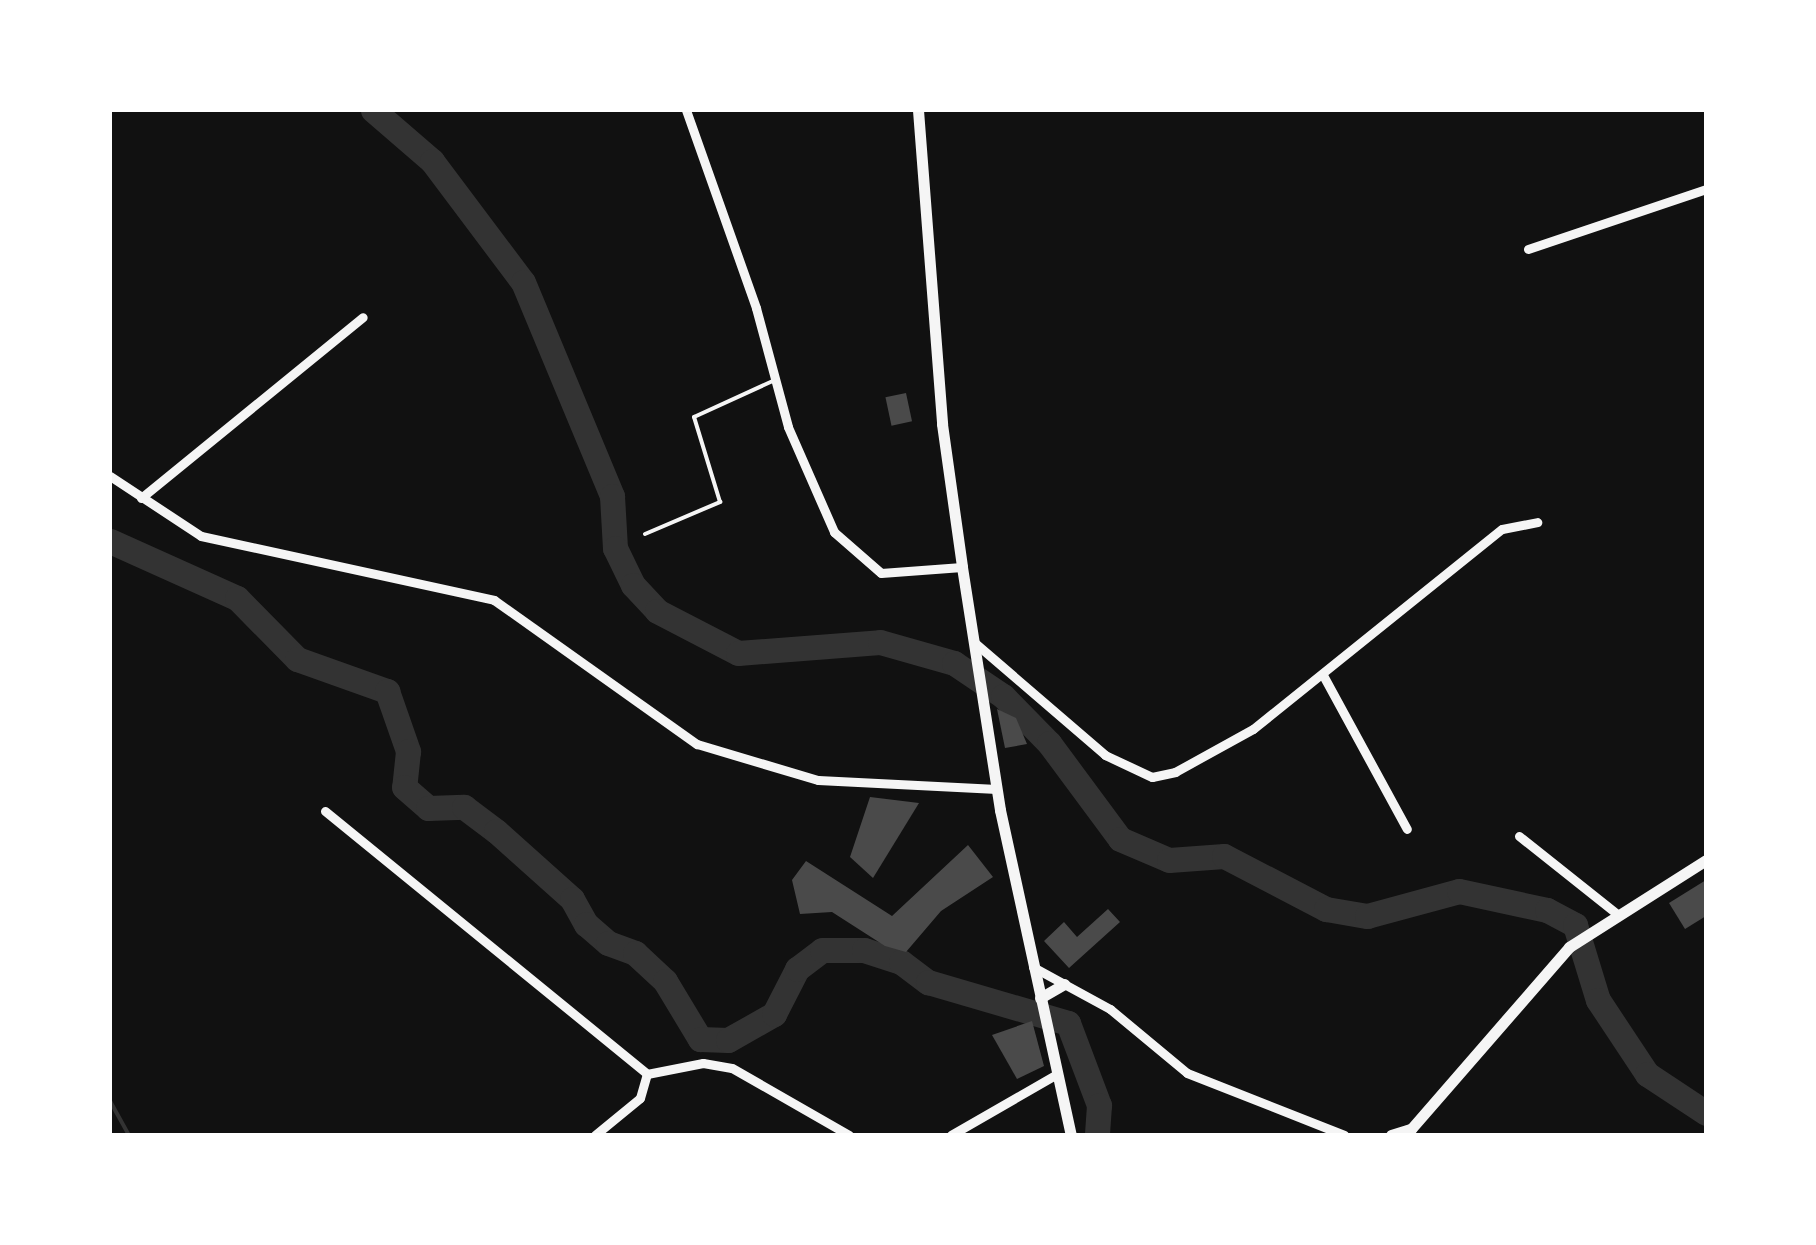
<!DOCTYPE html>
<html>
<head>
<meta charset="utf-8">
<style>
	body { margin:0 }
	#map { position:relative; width:1816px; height:1245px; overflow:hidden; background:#111; font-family:Ubuntu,sans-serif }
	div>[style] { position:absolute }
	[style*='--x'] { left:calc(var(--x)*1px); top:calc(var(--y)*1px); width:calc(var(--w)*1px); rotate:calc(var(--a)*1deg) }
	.stream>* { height:4px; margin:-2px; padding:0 2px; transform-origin:2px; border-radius:2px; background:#333 }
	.river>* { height:25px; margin:-12.5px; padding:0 12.5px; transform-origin:12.5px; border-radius:12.5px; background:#333 }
	.building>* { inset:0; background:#4a4a4a; transform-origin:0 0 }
	.service>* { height:4px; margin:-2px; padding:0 2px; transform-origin:2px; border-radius:2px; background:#f5f5f5 }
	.minor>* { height:9px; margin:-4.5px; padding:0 4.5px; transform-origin:4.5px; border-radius:4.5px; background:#f5f5f5 }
	.secondary>* { height:11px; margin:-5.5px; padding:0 5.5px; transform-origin:5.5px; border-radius:5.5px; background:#f5f5f5 }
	span { translate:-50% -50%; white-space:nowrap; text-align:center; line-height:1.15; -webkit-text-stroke:10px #fff; paint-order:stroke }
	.frame { position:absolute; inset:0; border:112px solid #fff; pointer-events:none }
</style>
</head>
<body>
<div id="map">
	<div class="stream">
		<div style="--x:110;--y:1101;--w:39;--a:61"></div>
	</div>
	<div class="river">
		<div style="--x:373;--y:110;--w:78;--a:40.8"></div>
		<div style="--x:432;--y:161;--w:151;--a:53.1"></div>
		<div style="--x:523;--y:282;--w:232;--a:67.4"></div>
		<div style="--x:612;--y:496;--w:52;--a:86.7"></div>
		<div style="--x:615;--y:548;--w:41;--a:64.1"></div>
		<div style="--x:633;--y:585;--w:35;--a:47"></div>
		<div style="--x:657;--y:611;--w:91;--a:27.4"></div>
		<div style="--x:738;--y:653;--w:142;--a:-4.4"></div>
		<div style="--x:880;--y:642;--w:77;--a:15.8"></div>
		<div style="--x:954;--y:663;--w:59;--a:34"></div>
		<div style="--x:1003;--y:696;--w:66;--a:45.6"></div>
		<div style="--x:1049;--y:743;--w:119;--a:53.5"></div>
		<div style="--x:1120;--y:839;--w:53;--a:23.2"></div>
		<div style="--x:1169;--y:860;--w:55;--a:-4.2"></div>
		<div style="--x:1224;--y:856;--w:115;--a:27.5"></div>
		<div style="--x:1326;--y:909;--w:42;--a:9.7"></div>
		<div style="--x:1367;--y:916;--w:95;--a:-15.2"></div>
		<div style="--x:1459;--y:891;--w:90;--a:12.2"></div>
		<div style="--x:1547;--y:910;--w:32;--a:28"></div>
		<div style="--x:1575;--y:925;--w:78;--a:73"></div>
		<div style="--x:1598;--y:1000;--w:89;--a:56.5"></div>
		<div style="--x:1647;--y:1074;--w:71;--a:33.5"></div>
		<div style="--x:110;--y:541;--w:139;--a:24.2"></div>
		<div style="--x:237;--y:598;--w:86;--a:45.5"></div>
		<div style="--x:297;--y:659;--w:96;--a:19.6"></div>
		<div style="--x:387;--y:691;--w:64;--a:70.7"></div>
		<div style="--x:408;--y:751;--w:36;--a:96"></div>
		<div style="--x:404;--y:787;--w:32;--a:41"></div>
		<div style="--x:428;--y:808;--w:36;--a:-2"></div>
		<div style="--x:464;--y:807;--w:40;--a:37"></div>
		<div style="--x:496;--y:831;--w:102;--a:41.8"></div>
		<div style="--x:572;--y:899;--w:29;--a:61"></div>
		<div style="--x:586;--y:924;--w:29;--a:41"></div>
		<div style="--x:608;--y:943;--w:29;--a:20"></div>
		<div style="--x:635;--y:953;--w:41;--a:43"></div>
		<div style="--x:665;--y:981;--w:68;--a:58.9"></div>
		<div style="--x:700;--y:1039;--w:28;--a:2"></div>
		<div style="--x:728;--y:1040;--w:53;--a:-29.5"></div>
		<div style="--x:774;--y:1014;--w:51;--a:-62.9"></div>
		<div style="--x:797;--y:969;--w:31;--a:-37"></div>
		<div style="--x:822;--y:950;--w:42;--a:0"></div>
		<div style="--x:864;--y:950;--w:39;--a:18"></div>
		<div style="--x:901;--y:962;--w:34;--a:37"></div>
		<div style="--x:928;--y:982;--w:146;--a:16.3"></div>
		<div style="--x:1068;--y:1023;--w:88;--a:69.3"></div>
		<div style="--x:1099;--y:1105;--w:30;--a:94"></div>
	</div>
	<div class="building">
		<div style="left:906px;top:393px;width:29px;height:21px;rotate:78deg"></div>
		<div style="clip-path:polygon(997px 709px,1016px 718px,1027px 744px,1005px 748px)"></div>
		<div style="clip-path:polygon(870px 797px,919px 803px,873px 878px,850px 857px)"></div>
		<div style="clip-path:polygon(968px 845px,993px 877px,941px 911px,906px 952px,885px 946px,832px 912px,800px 914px,792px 880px,806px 861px,892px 916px)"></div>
		<div style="clip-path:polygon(1706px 880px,1706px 916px,1685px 929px,1669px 903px)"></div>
		<div style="clip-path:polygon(1108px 909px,1120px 922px,1069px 968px,1044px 941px,1064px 922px,1077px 937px)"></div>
		<div style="clip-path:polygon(1032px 1021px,1044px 1066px,1017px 1079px,992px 1035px)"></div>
	</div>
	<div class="service">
		<div style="--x:645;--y:534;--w:82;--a:-23.1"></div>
		<div style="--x:720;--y:502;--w:89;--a:-107"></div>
		<div style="--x:694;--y:417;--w:89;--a:-24.6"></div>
	</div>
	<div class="minor">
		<div style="--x:686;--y:110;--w:210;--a:70.5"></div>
		<div style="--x:756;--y:308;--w:123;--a:74.9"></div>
		<div style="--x:788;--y:427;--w:115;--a:66.3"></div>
		<div style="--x:834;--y:532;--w:62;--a:41.1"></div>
		<div style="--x:881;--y:573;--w:81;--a:-4.2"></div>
		<div style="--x:1528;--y:249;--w:188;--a:-18.6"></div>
		<div style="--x:110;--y:476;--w:109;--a:33.4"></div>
		<div style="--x:201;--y:536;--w:300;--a:12.3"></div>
		<div style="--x:494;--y:600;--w:249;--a:35.4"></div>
		<div style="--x:697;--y:744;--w:126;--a:16.6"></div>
		<div style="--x:818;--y:780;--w:179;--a:2.9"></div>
		<div style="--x:141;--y:498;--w:286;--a:-39.2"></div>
		<div style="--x:975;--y:643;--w:172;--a:40.7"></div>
		<div style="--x:1105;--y:755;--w:52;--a:25.1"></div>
		<div style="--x:1152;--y:777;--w:24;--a:-12"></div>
		<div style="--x:1175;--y:772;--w:89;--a:-28.9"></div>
		<div style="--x:1253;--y:729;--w:319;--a:-38.8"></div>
		<div style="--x:1502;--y:529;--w:36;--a:-11"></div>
		<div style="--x:1324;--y:677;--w:173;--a:61.4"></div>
		<div style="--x:325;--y:811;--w:416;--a:39.2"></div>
		<div style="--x:1519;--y:836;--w:125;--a:38.5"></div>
		<div style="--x:1033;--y:967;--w:88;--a:28.6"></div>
		<div style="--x:1110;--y:1009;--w:100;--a:39.7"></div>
		<div style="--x:1187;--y:1073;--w:169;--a:21.5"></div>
		<div style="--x:647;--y:1074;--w:57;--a:-11.1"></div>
		<div style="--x:703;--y:1063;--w:29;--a:10"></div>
		<div style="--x:732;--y:1068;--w:135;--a:29.8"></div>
		<div style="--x:595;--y:1135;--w:58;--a:-39.4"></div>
		<div style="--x:640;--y:1098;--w:25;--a:-74"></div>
		<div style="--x:951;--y:1135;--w:122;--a:-29.9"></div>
	</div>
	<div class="secondary">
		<div style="--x:918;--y:110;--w:315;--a:85.6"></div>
		<div style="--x:942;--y:424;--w:144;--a:82"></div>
		<div style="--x:962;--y:567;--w:246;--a:81.1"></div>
		<div style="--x:1000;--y:810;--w:333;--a:77.7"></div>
		<div style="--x:1040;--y:998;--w:28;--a:-30"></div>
		<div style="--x:1391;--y:1135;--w:21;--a:-17"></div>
		<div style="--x:1411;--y:1129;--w:241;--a:-49"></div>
		<div style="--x:1569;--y:947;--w:162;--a:-32.4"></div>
	</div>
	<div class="frame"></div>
</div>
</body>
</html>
